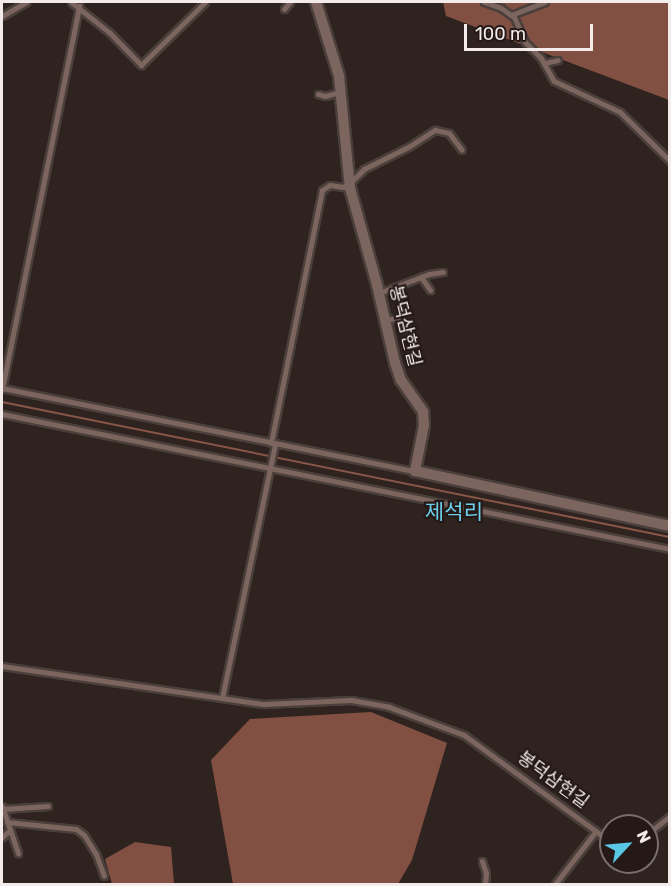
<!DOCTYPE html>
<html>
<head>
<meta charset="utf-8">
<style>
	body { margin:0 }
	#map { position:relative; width:671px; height:886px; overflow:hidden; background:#2e231f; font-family:Rubik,"Noto Sans KR",sans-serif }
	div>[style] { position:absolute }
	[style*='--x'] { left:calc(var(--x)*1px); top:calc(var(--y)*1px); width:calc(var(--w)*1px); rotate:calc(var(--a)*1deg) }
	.forest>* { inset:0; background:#815042 }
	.stream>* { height:2px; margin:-1px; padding:0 1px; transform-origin:1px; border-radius:1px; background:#885748 }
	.roads { filter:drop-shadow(2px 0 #4a3f3b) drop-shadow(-2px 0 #4a3f3b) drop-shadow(0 2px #4a3f3b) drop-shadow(0 -2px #4a3f3b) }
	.service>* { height:5px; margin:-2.5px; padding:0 2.5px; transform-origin:2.5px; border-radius:2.5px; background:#7c655e }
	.minor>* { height:10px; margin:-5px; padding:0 5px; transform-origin:5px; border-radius:5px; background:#7c655e }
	span { translate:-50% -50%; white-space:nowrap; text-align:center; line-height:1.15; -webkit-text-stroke:4.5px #241916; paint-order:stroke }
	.street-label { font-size:18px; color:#f4ecea }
	.quarter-label { font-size:21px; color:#6dcfeb }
	.frame { position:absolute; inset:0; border:3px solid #f4ecea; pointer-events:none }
	.north { position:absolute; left:599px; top:814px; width:60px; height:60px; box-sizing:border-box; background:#241916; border:2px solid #776d6b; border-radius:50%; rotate:64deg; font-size:16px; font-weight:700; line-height:24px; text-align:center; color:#f4ecea }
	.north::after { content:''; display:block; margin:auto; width:21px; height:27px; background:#5ac8e5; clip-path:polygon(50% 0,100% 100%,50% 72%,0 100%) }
	.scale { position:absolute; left:464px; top:24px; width:129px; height:27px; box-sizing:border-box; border:3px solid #f4ecea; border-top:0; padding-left:8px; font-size:18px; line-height:21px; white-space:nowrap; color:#f4ecea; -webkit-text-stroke:4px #241916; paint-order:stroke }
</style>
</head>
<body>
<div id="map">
	<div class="forest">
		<div style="clip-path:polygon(443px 2px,669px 2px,669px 100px,446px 16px)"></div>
		<div style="clip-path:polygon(371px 712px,447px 743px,412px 860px,398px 884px,233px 884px,211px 760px,250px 719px)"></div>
		<div style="clip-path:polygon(135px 842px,171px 847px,174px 884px,112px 884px,105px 859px)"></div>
	</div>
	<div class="stream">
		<div style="--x:2;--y:402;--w:682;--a:11.43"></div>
	</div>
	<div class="roads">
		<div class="service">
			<div style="--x:71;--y:2;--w:50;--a:38.5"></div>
			<div style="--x:110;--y:33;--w:45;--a:45.9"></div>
			<div style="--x:141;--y:65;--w:90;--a:-44.5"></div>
			<div style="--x:484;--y:2;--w:18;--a:19"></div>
			<div style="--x:501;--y:8;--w:16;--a:35"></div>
			<div style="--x:514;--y:17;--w:27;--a:66"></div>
			<div style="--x:525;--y:42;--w:23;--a:45"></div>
			<div style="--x:541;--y:58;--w:26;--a:61"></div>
			<div style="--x:554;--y:81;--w:73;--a:25.2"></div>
			<div style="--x:620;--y:112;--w:70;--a:44.4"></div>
			<div style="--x:284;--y:9;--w:9;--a:-49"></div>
			<div style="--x:511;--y:15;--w:36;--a:-21"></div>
			<div style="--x:2;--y:16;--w:28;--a:-30"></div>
			<div style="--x:544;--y:63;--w:14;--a:-12"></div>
			<div style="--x:318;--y:94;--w:7;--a:16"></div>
			<div style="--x:325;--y:96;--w:16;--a:-15"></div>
			<div style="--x:421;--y:277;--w:16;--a:55"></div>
			<div style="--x:379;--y:293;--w:53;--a:-20.8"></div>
			<div style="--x:429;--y:274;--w:14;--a:-8"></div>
			<div style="--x:385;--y:320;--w:15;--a:-11"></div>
			<div style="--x:400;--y:317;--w:14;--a:60"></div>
			<div style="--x:2;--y:388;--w:421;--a:11.4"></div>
			<div style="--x:2;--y:389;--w:391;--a:-78.6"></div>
			<div style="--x:2;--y:414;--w:682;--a:11.43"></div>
			<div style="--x:271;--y:443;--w:258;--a:-78.6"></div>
			<div style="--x:322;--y:190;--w:9;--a:-32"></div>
			<div style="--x:330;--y:185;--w:13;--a:9"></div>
			<div style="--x:343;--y:187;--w:8;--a:-30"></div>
			<div style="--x:350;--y:183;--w:20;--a:-45"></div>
			<div style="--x:364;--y:169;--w:51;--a:-26.6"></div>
			<div style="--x:410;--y:146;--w:30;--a:-33"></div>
			<div style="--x:435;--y:130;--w:14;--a:12"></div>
			<div style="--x:449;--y:133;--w:21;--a:53"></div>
			<div style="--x:2;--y:666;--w:265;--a:8.3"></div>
			<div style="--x:264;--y:704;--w:87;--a:-2.6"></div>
			<div style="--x:351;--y:700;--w:39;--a:10"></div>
			<div style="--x:389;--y:707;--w:80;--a:20.5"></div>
			<div style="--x:464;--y:735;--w:182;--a:36.1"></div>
			<div style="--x:222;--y:698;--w:259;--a:-78.2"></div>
			<div style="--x:2;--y:806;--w:50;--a:71.2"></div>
			<div style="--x:2;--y:809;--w:46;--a:-3.7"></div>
			<div style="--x:7;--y:822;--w:69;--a:5.8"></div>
			<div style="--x:76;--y:829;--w:10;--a:37"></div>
			<div style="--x:84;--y:835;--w:22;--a:58"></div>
			<div style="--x:96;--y:854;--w:23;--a:70"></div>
			<div style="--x:647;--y:834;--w:29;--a:-38"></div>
			<div style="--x:2;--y:837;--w:11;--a:-41"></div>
			<div style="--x:482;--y:861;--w:13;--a:72"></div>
			<div style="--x:486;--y:873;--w:11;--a:95"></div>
			<div style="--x:555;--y:884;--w:67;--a:-52.3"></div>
		</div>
		<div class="minor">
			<div style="--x:316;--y:2;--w:77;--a:72.7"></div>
			<div style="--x:339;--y:76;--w:113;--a:84.4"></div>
			<div style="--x:350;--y:188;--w:101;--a:74.4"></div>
			<div style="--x:377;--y:285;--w:80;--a:77"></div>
			<div style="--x:395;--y:363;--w:18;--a:71"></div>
			<div style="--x:401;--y:380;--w:39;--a:55"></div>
			<div style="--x:423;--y:412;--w:13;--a:86"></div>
			<div style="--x:424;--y:425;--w:47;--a:101.1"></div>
			<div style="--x:415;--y:471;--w:261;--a:12.2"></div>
		</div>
	</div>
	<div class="street-label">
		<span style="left:405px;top:326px;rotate:76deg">봉덕삼현길</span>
		<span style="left:553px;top:780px;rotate:36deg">봉덕삼현길</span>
	</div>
	<div class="quarter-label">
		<span style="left:454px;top:512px">제석리</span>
	</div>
	<div class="frame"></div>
	<div class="north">N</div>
	<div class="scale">100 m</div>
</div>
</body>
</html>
